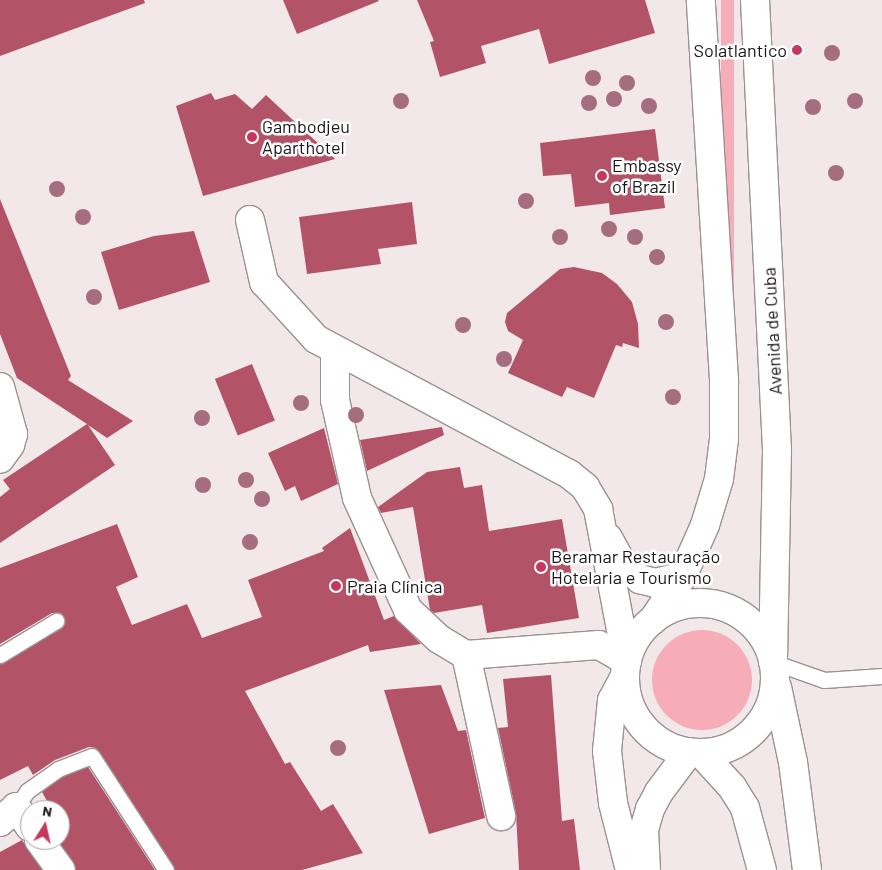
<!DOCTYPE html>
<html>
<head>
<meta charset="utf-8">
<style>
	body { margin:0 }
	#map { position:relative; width:882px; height:870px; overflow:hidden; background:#f3e8e9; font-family:Barlow,sans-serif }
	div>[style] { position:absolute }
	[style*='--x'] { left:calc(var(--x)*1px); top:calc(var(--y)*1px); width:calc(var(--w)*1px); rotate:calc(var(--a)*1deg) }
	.green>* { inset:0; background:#f6adb8; transform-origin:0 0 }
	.round { border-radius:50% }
	.building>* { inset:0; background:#b25367; transform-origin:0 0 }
	.roads { filter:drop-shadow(1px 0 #9b9192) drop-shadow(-1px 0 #9b9192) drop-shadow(0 1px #9b9192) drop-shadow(0 -1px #9b9192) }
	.service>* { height:15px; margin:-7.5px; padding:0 7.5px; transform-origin:7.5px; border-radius:7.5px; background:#fff }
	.minor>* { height:28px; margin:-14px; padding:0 14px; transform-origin:14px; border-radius:14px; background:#fff }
	.tertiary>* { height:28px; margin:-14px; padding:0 14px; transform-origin:14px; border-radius:14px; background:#fff }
	.tertiary>.ring { margin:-14px; padding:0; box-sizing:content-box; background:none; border:28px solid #fff; border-radius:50% }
	.trees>* { width:16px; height:16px; margin:-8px; border-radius:50%; background:#a56d7f }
	.dots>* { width:14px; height:14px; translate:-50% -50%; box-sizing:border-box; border:2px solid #fff; border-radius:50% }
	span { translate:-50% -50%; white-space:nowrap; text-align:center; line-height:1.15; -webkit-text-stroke:5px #fff; paint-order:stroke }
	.poi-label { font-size:18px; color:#1b1718 }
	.right { translate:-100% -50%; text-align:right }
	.left { translate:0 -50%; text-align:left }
	.street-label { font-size:18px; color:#1b1718 }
	.north { position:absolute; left:20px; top:800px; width:50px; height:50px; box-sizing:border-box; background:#fff; border:1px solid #a4a2a3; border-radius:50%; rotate:10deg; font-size:14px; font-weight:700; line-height:20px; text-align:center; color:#1b1718 }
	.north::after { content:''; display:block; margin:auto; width:18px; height:22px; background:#c6375f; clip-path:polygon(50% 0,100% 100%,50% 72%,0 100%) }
</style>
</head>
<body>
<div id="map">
	<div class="green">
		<div style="left:721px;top:0;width:13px;height:374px"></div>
		<div class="round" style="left:652px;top:630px;width:100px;height:100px"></div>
	</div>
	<div class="building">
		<div style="clip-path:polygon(0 0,144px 0,145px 3px,0 56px)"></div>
		<div style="clip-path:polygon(283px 0,378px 0,379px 1px,297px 34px)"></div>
		<div style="clip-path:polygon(417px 0,645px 0,655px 33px,549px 64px,539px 29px,481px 46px,486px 63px,440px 77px,430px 42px,434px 41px)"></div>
		<div style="clip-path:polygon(211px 93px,215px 100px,235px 94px,252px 109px,266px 95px,335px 159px,203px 196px,176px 106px)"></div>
		<div style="clip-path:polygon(655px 129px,665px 208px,610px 215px,609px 203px,575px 207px,571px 174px,543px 176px,540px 143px)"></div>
		<div style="clip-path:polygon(0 199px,71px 376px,68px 380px,133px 421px,107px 438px,88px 425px,115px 465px,0 543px,0 497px,10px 489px,3px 480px,87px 424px,17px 378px,0 334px)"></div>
		<div style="clip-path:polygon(412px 202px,417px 244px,378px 249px,381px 264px,307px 274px,299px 217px)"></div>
		<div style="clip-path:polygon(194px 231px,210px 282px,119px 310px,101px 252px,154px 236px)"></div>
		<div style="clip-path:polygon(574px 267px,602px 273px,617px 284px,632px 302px,638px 324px,639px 348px,623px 343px,622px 347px,616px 345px,594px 398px,567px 387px,562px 397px,508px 373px,523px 340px,508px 331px,505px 322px,507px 313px,560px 269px)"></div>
		<div style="left:252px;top:364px;width:61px;height:40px;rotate:68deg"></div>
		<div style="clip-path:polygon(442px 427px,444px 435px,367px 471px,360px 440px)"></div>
		<div style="clip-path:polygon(324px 428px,338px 484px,301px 501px,295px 486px,285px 491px,268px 453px)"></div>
		<div style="clip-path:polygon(460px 467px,464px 488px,482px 485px,489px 531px,562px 519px,579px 618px,487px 633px,482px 605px,434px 613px,430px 610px,413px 507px,381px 513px,378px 507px,427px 472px)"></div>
		<div style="clip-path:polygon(117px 524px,138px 577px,116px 587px,132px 625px,187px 604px,202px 638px,262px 617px,248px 580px,324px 551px,322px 548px,350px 528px,384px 620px,394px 616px,421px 644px,370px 652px,368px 645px,245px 691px,285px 764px,290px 762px,321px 811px,333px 804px,363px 853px,302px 870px,175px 870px,96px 748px,89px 747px,55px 760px,33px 775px,28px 766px,0 780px,0 664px,61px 629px,65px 621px,61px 613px,52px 613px,0 644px,0 568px)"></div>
		<div style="clip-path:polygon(551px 675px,562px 821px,574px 819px,580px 870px,519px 870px,516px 813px,498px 728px,508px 727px,503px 679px)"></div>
		<div style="clip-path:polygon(441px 685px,458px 731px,466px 730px,485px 818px,429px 834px,384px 690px)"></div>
		<div style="clip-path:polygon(88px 767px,155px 870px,76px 870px,58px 840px,60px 810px,52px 810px,42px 792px,62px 777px)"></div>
		<div style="clip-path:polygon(22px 840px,42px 870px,0 870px,0 852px)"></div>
	</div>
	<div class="roads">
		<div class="service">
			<div style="--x:0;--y:655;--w:66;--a:-31.3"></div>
			<div style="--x:773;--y:662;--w:54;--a:19.4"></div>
			<div style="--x:824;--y:680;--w:58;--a:-3.9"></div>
			<div style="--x:16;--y:807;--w:19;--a:-55"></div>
			<div style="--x:27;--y:791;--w:38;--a:-35"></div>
			<div style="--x:58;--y:769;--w:36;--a:-21"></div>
			<div style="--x:92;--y:756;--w:136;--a:57"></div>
		</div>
		<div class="minor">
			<div style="--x:250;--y:220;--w:64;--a:77.3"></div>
			<div style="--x:264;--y:282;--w:77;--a:47.6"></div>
			<div style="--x:316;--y:339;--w:287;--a:28.1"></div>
			<div style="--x:569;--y:474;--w:21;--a:39"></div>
			<div style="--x:585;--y:487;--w:26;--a:59"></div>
			<div style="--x:598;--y:509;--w:155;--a:79.2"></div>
			<div style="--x:335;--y:352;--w:48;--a:90"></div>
			<div style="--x:335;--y:400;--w:100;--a:77.3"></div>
			<div style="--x:357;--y:498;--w:123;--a:65.5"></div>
			<div style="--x:408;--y:610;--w:42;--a:43.1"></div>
			<div style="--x:439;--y:639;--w:31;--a:31"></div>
			<div style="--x:466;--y:655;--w:165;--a:77.7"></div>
			<div style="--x:0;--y:387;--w:49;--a:74.5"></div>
			<div style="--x:13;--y:434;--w:11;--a:105"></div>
			<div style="--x:10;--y:445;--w:17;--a:126"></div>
			<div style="--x:608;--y:538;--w:25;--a:61"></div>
			<div style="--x:620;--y:560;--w:28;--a:44"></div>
			<div style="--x:640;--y:579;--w:16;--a:15"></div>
			<div style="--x:655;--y:583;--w:28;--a:-13"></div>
			<div style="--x:466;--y:655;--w:133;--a:-4.3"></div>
			<div style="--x:599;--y:645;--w:32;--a:30"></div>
			<div style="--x:0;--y:822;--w:22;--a:-43"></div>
			<div style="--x:16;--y:807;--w:24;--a:55"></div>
			<div style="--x:39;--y:840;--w:37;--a:54"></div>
		</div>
		<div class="tertiary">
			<div style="--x:755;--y:0;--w:452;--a:87.2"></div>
			<div style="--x:777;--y:451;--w:211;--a:91.1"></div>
			<div class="ring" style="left:625px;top:603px;width:122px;height:122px"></div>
			<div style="--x:653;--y:620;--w:52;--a:-56"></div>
			<div style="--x:682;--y:577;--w:57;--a:-66.1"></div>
			<div style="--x:705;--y:525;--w:48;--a:-73.1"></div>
			<div style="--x:719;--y:479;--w:40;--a:-82.9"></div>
			<div style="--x:724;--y:439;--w:59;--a:-90"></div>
			<div style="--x:724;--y:380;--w:381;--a:-93.5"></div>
			<div style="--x:625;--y:676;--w:27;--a:118"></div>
			<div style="--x:612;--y:700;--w:51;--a:95.6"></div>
			<div style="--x:607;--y:751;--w:52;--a:83.4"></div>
			<div style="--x:613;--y:803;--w:69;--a:75.8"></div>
			<div style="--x:777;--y:687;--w:77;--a:78"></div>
			<div style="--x:793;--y:762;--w:109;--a:82.6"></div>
			<div style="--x:701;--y:753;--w:46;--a:47.6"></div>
			<div style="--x:732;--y:787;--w:25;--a:58"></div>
			<div style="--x:745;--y:808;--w:64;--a:74.7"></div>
			<div style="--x:646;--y:870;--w:40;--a:-92.9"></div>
			<div style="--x:644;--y:830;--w:22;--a:-74"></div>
			<div style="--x:650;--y:809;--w:19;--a:-62"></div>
			<div style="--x:659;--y:792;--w:50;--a:-53.1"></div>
		</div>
	</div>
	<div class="trees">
		<div style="left:832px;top:53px"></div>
		<div style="left:593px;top:78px"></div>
		<div style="left:627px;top:83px"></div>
		<div style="left:614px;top:99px"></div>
		<div style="left:401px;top:101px"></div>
		<div style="left:855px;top:101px"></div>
		<div style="left:589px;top:103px"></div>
		<div style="left:649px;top:106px"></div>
		<div style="left:813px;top:107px"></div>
		<div style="left:836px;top:173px"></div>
		<div style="left:57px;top:189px"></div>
		<div style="left:526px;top:201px"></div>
		<div style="left:83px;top:217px"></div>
		<div style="left:609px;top:229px"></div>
		<div style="left:560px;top:237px"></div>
		<div style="left:635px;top:237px"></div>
		<div style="left:657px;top:257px"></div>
		<div style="left:94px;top:297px"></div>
		<div style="left:666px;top:322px"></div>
		<div style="left:463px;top:325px"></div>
		<div style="left:504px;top:359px"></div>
		<div style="left:673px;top:397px"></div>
		<div style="left:301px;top:403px"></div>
		<div style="left:356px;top:415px"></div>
		<div style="left:202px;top:418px"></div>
		<div style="left:246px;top:480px"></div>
		<div style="left:203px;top:485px"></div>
		<div style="left:262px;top:499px"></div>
		<div style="left:250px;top:542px"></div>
		<div style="left:338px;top:748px"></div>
	</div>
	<div class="dots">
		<div style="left:797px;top:50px;background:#c6375f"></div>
		<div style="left:252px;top:137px;background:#c6375f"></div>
		<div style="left:602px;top:176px;background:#c6375f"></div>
		<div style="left:541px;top:567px;background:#c6375f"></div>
		<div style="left:336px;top:586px;background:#c6375f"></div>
	</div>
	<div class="poi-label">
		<span class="right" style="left:787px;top:50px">Solatlantico</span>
		<span class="left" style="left:262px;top:137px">Gambodjeu<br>Aparthotel</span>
		<span class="left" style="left:612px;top:176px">Embassy<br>of Brazil</span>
		<span class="left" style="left:551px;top:567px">Beramar Restauração<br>Hotelaria e Tourismo</span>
		<span class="left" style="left:347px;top:586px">Praia Clínica</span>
	</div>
	<div class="street-label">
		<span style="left:772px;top:331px;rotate:-93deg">Avenida de Cuba</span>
	</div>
	<div class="north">N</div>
</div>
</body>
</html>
